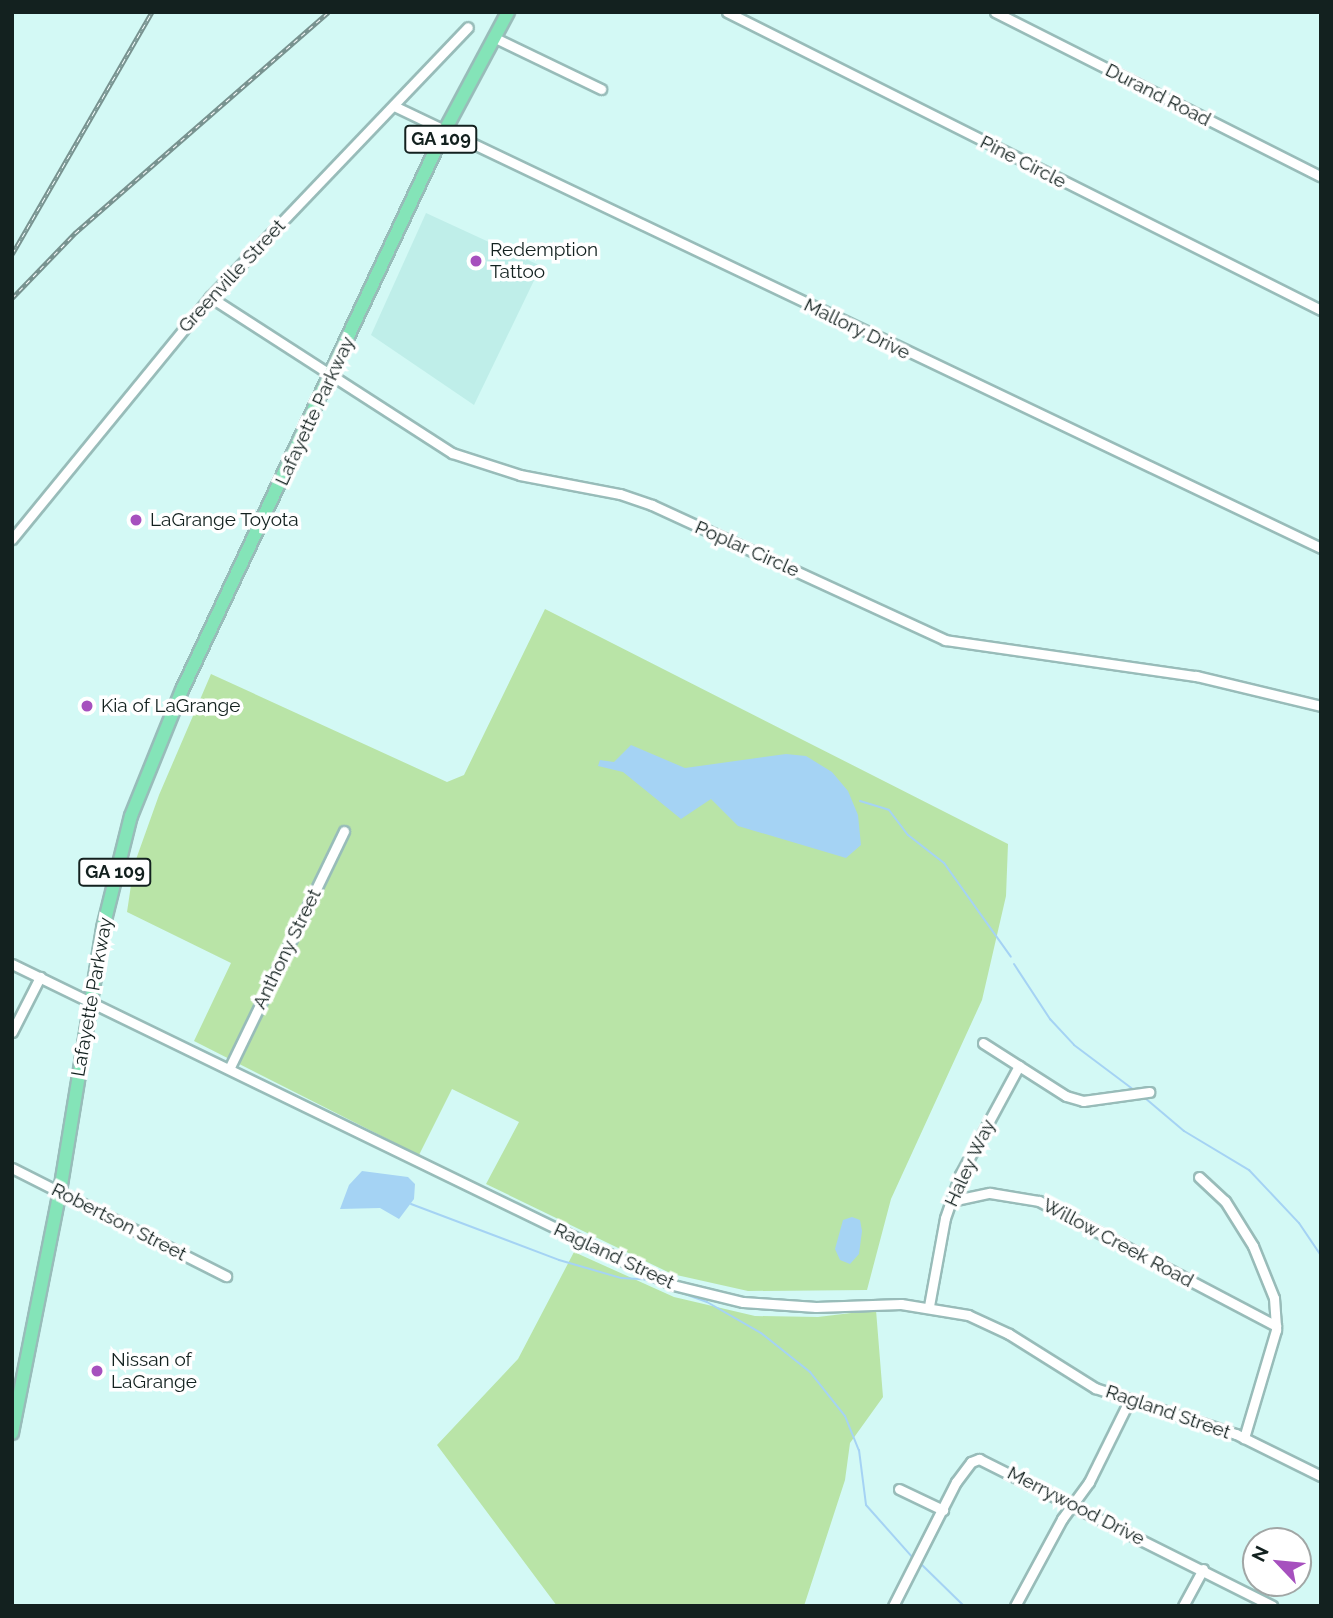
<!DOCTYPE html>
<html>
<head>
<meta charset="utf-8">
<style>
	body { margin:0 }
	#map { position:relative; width:1333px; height:1618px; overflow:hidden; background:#d3f9f5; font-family:Raleway,sans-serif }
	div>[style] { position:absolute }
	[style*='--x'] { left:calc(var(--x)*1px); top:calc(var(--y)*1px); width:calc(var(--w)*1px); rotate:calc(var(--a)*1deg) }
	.built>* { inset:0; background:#bfeee9 }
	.green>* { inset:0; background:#b9e4a7 }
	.water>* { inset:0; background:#a5d3f4 }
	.stream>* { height:2px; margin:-1px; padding:0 1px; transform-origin:1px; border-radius:1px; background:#a5d3f4 }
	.roads { filter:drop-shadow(2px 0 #98bcb9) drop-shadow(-2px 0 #98bcb9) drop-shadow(0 2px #98bcb9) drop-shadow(0 -2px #98bcb9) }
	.minor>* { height:9px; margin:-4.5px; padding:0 4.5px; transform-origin:4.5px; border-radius:4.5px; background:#fff }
	.highway>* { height:12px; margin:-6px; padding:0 6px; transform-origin:6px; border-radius:6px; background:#84e4b8 }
	.rail>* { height:4.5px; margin-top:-2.25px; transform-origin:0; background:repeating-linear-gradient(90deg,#fff 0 5px,#789390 0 10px); box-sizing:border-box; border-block:2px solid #789390 }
	.dots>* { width:19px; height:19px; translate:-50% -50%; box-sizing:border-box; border:4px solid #fff; border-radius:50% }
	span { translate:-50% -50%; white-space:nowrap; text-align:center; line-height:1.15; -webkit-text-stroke:7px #fff; paint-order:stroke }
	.shield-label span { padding:2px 5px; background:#fff; border:2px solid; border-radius:5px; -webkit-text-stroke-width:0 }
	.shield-label { font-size:18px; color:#13211f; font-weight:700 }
	.street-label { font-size:19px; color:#13211f }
	.poi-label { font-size:19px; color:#13211f }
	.left { translate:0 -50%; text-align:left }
	.frame { position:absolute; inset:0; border:14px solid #13211f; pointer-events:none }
	.north { position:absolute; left:1242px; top:1527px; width:70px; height:70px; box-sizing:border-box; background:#fff; border:2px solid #a1a6a5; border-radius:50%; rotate:296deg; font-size:19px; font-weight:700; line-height:28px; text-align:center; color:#13211f }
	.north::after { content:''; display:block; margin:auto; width:24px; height:32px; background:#a650be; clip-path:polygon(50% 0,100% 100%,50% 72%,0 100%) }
</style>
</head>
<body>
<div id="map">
	<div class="built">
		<div style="clip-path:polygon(426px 213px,541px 266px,474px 405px,371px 335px)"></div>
	</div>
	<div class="green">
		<div style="clip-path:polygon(545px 609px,1008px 844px,1006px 896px,982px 1000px,891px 1199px,867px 1290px,748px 1291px,672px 1274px,486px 1184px,519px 1122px,452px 1089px,419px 1155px,194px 1041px,231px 963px,127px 912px,134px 865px,159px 795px,211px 674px,447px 782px,464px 775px)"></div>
		<div style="clip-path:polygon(574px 1252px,674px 1297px,755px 1316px,818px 1317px,876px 1310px,883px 1397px,850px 1443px,845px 1480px,804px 1606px,557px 1606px,437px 1445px,518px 1359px)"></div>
	</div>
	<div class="water">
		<div style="clip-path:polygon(631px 745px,685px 768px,786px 754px,806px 756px,832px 772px,848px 791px,858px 815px,861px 845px,846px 858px,738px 826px,711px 799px,681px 819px,623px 772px,598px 766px,600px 760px,614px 762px)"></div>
		<div style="clip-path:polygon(362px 1171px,408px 1177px,415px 1184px,414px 1199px,399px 1219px,380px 1208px,340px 1209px,349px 1185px)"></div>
		<div style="clip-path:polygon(852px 1217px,860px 1220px,862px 1231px,859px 1254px,850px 1264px,840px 1260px,835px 1249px,843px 1220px)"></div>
	</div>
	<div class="stream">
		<div style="--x:860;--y:801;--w:30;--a:17"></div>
		<div style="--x:889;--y:810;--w:31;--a:53"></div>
		<div style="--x:908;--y:835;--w:46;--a:37.9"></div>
		<div style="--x:944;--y:863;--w:115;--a:54.5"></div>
		<div style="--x:1014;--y:964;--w:66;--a:56.8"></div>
		<div style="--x:1050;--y:1019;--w:35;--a:47"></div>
		<div style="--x:1074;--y:1045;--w:75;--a:36.9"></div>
		<div style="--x:1145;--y:1098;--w:51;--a:40.2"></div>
		<div style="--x:1184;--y:1131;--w:76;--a:31"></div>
		<div style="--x:1249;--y:1170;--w:73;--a:46.7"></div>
		<div style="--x:1299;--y:1223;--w:40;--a:56"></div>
		<div style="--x:411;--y:1204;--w:158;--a:20.7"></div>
		<div style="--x:559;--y:1260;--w:65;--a:16.2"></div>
		<div style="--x:621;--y:1278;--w:22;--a:3"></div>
		<div style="--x:643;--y:1279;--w:68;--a:19.8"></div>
		<div style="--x:707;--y:1302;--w:62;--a:29.9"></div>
		<div style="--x:761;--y:1333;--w:63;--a:38.5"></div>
		<div style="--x:810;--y:1372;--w:56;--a:51.5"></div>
		<div style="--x:845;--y:1416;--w:37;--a:68"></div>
		<div style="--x:859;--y:1450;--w:55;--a:82.7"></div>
		<div style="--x:866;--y:1505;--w:72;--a:48.4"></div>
		<div style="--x:919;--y:1562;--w:63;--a:44.4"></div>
	</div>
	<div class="roads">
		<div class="minor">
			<div style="--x:727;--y:12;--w:665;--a:26.64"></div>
			<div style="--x:995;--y:12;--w:365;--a:26.8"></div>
			<div style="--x:493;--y:37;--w:120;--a:25.7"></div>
			<div style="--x:394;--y:106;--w:1027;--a:25.49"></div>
			<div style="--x:210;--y:297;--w:288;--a:32.8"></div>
			<div style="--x:452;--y:453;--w:71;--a:17.9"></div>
			<div style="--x:520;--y:475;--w:102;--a:10.8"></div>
			<div style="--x:620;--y:494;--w:34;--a:19"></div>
			<div style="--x:652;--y:505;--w:323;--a:24.7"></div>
			<div style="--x:945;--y:640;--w:254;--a:8.2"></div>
			<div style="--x:1196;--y:676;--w:129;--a:13.5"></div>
			<div style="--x:12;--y:539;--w:313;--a:-50.7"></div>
			<div style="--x:210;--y:297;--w:373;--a:-46.3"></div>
			<div style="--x:12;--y:964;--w:735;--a:25.9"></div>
			<div style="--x:673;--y:1285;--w:72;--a:13.7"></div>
			<div style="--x:743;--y:1302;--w:73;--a:3.9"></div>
			<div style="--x:816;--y:1307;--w:85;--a:-2"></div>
			<div style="--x:901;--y:1304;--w:68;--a:9.3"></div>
			<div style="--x:968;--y:1315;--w:45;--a:24.9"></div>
			<div style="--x:1009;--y:1334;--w:102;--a:32.1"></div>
			<div style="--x:1095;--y:1388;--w:148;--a:18.1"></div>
			<div style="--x:1236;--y:1434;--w:95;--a:26.3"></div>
			<div style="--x:12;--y:1032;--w:62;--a:-63"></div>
			<div style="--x:983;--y:1043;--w:98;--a:32.6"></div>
			<div style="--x:1066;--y:1096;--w:18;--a:16"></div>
			<div style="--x:1083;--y:1101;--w:67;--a:-7.8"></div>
			<div style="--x:230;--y:1067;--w:262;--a:-64.2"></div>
			<div style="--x:12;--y:1168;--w:240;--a:26.8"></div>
			<div style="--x:1199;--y:1177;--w:35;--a:43"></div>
			<div style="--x:1225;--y:1201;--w:53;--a:58.1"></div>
			<div style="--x:1253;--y:1246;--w:56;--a:68"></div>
			<div style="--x:1274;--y:1298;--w:32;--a:86"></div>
			<div style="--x:1276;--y:1330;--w:113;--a:106.5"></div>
			<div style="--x:951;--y:1201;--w:40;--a:-12"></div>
			<div style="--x:990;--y:1193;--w:50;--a:9.3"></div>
			<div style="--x:1039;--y:1201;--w:268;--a:27.8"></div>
			<div style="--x:929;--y:1306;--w:89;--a:-79.7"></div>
			<div style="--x:945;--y:1218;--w:46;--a:-70.8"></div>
			<div style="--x:960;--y:1175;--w:124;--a:-61.6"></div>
			<div style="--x:899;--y:1489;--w:49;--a:25.5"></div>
			<div style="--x:893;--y:1606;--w:139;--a:-63.1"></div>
			<div style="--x:956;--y:1482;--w:25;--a:-53"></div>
			<div style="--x:971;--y:1462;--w:9;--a:-21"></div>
			<div style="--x:979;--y:1459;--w:328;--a:26.6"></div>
			<div style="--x:1015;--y:1606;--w:99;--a:-61.6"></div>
			<div style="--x:1062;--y:1519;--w:46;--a:-53.9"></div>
			<div style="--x:1089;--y:1482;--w:90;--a:-63.7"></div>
			<div style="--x:1183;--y:1606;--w:42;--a:-61.6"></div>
		</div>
		<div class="highway">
			<div style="--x:12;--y:1433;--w:247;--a:-78.8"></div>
			<div style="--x:60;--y:1191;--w:266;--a:-80.7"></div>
			<div style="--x:103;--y:928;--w:115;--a:-76"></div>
			<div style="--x:131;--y:816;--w:136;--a:-68"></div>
			<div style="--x:182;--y:690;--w:616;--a:-64.85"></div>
			<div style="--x:444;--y:132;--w:136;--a:-61.9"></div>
		</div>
	</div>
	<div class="rail">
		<div style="--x:12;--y:254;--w:280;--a:-60"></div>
		<div style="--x:12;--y:298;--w:91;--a:-45.9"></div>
		<div style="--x:75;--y:233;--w:336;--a:-41.1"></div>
	</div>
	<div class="dots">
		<div style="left:476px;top:261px;background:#a650be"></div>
		<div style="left:136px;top:520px;background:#a650be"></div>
		<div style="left:87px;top:706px;background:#a650be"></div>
		<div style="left:97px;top:1371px;background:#a650be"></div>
	</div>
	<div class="shield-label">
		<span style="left:441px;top:139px">GA 109</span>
		<span style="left:115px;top:872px">GA 109</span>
	</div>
	<div class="street-label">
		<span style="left:1158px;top:95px;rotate:27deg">Durand Road</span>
		<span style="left:1023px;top:162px;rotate:27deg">Pine Circle</span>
		<span style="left:232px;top:276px;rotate:-47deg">Greenville Street</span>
		<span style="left:857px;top:329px;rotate:26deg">Mallory Drive</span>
		<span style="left:315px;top:411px;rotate:-65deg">Lafayette Parkway</span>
		<span style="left:747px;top:549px;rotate:24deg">Poplar Circle</span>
		<span style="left:287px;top:949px;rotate:-64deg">Anthony Street</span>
		<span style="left:92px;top:997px;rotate:-80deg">Lafayette Parkway</span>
		<span style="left:970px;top:1163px;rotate:-65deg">Haley Way</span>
		<span style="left:119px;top:1222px;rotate:27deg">Robertson Street</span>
		<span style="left:1118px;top:1243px;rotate:28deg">Willow Creek Road</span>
		<span style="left:614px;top:1256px;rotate:25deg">Ragland Street</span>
		<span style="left:1168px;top:1412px;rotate:19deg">Ragland Street</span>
		<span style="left:1076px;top:1506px;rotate:27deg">Merrywood Drive</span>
	</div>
	<div class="poi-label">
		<span class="left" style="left:490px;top:261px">Redemption<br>Tattoo</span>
		<span class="left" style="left:150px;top:520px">LaGrange Toyota</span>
		<span class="left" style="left:101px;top:706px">Kia of LaGrange</span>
		<span class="left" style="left:111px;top:1371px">Nissan of<br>LaGrange</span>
	</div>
	<div class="frame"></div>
	<div class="north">N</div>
</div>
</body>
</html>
